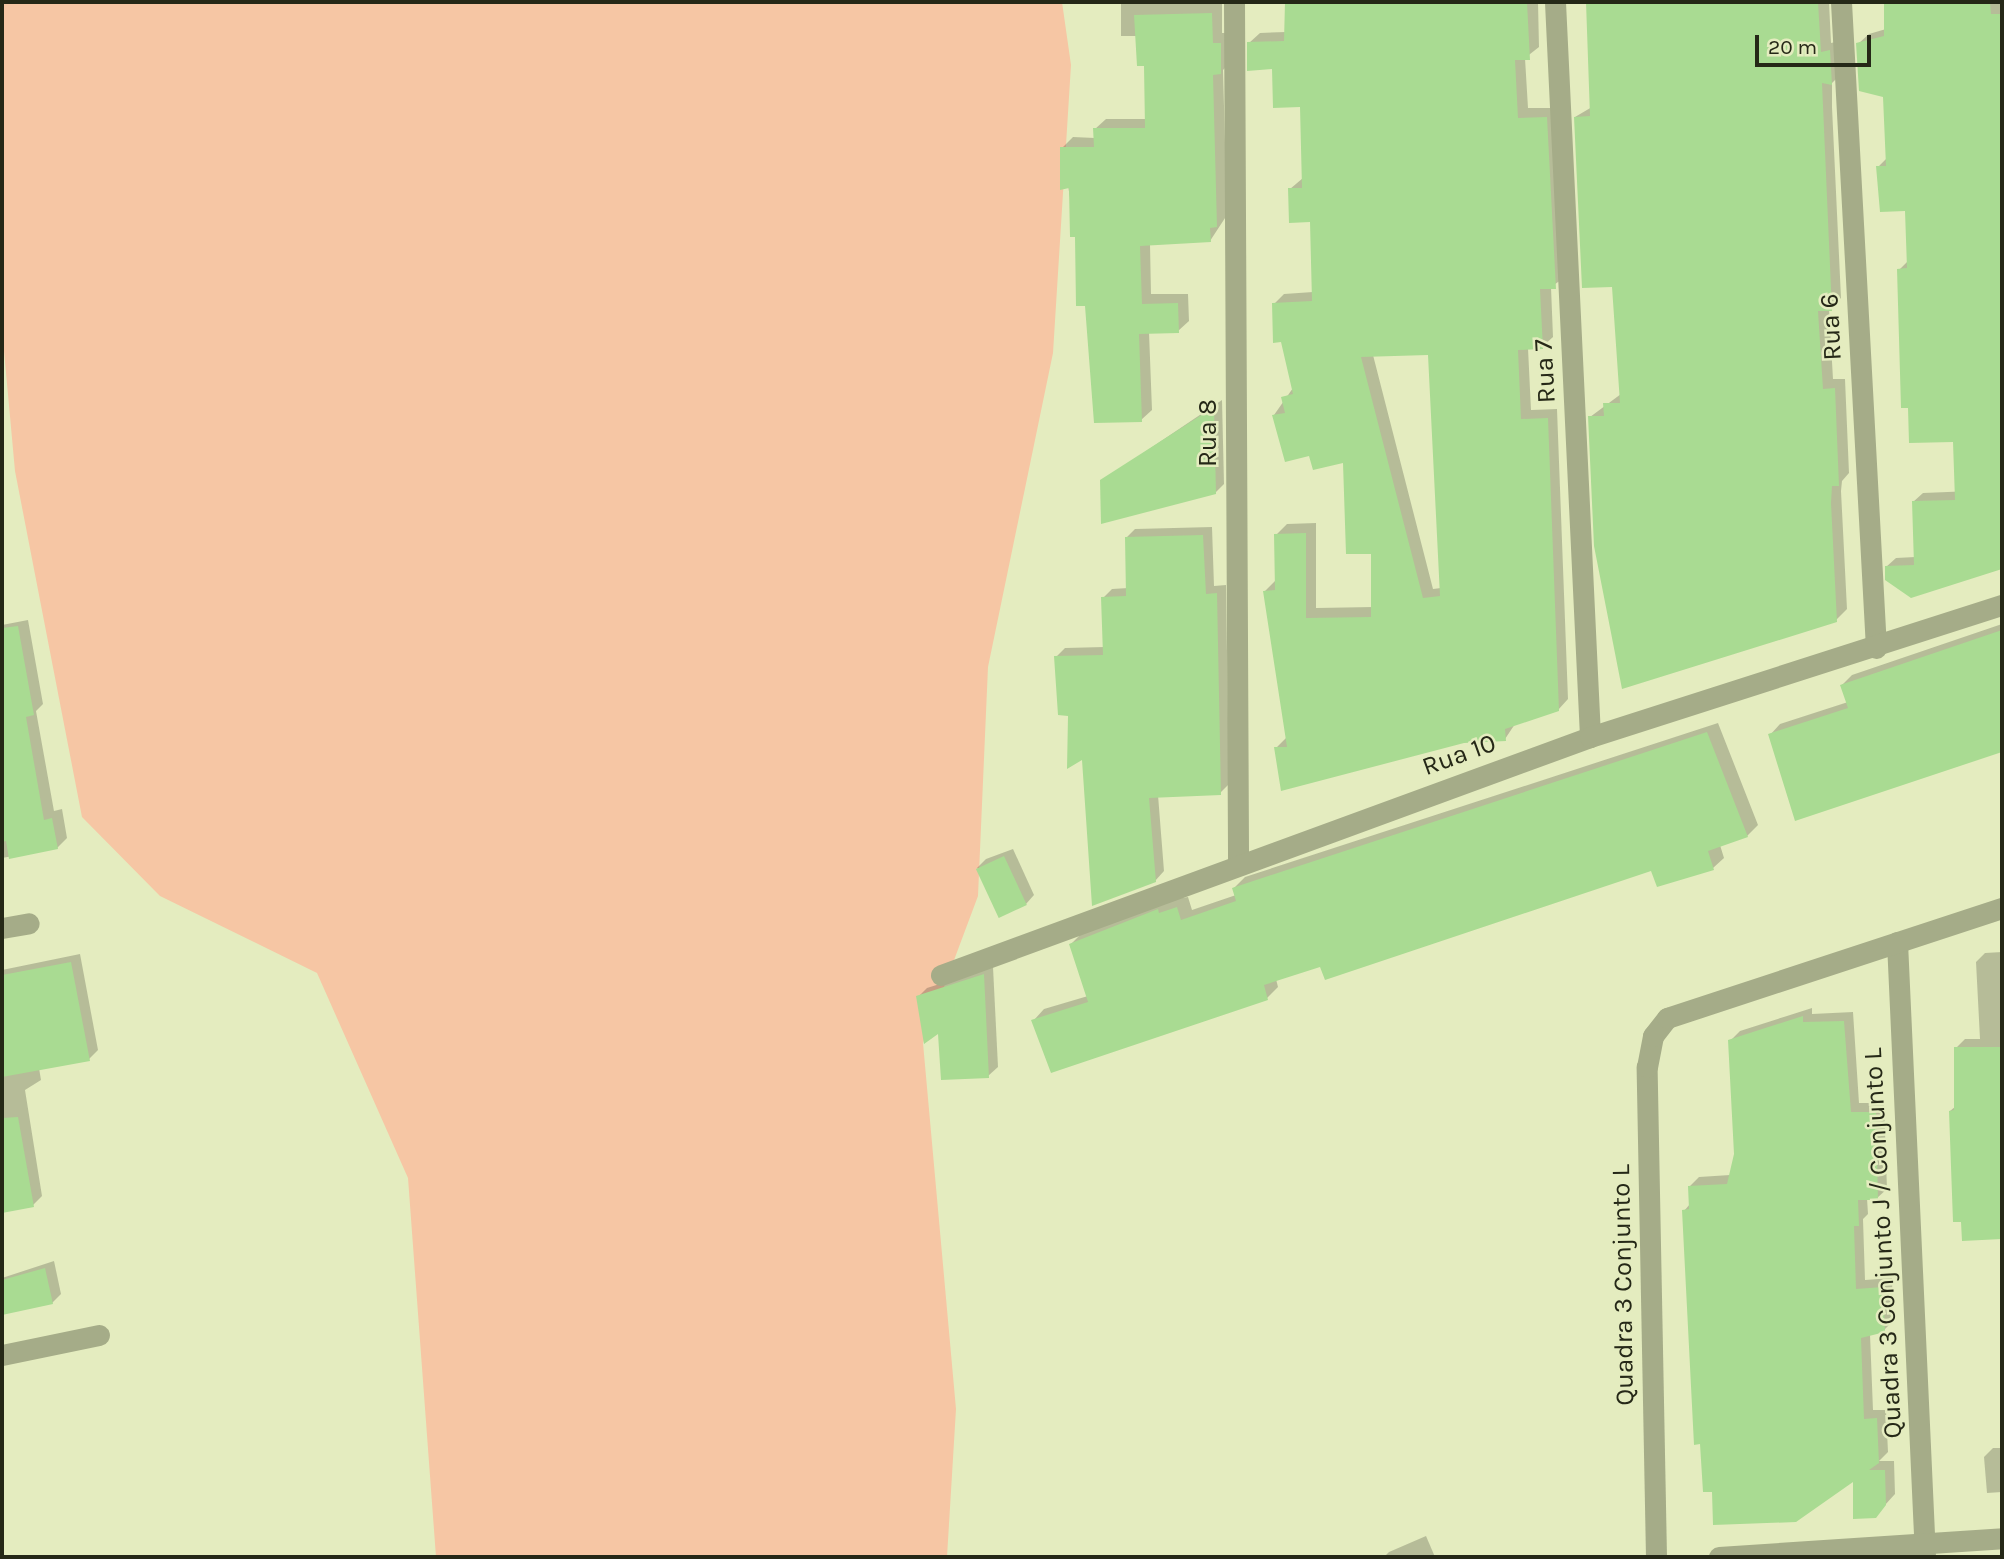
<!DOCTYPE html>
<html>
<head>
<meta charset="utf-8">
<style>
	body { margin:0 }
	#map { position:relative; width:2004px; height:1559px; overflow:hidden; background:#e4ecbf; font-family:Karla,sans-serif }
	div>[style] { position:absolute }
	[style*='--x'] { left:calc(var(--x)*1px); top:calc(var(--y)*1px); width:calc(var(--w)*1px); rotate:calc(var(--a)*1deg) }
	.green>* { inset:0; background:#f6c6a4 }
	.shadow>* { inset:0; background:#0003 }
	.building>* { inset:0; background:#a9db92; transform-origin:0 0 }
	.street>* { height:21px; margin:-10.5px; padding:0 10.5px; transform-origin:10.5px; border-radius:10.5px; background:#a5ac88 }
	span { translate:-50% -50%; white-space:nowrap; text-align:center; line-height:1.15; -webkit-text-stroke:5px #e4ecbf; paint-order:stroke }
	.street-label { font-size:26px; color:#252817 }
	.frame { position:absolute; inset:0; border:4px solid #252817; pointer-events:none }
	.scale { position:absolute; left:1755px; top:35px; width:116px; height:32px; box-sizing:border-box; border:4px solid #252817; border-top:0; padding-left:9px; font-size:21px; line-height:24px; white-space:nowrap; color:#252817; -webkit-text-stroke:5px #e4ecbf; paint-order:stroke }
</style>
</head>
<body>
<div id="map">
	<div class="green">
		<div style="clip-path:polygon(2px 2px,1062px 2px,1071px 65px,1053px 353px,988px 667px,978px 896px,923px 1043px,956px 1409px,947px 1557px,436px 1557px,408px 1178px,317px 973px,160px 896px,82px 817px,15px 471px,2px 329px)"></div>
	</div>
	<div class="shadow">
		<div style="clip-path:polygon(1121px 2px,1222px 2px,1222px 33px,1231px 33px,1231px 62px,1223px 70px,1227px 215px,1210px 241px,1150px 244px,1151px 294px,1188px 294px,1189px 321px,1178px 331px,1149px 332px,1152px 410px,1141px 420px,1087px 304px,1062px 148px,1073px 137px,1095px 138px,1095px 129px,1106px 119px,1147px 119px,1145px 64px,1137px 36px,1121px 36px)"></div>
		<div style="clip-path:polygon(evenodd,1287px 2px,1538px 2px,1539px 47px,1525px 58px,1528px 108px,1557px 108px,1565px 277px,1551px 287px,1553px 337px,1542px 347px,1528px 348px,1531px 410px,1557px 409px,1568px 699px,1558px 710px,1515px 724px,1505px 739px,1276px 748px,1287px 737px,1265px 591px,1275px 581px,1276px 535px,1287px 524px,1316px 523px,1316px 608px,1373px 607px,1373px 552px,1345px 460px,1310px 454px,1274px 415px,1293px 388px,1274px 304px,1284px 294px,1313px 292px,1312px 220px,1290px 189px,1303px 178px,1302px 105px,1274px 67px,1249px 43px,1260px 33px,1286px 32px,1287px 2px,1430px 353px,1441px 588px,1433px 589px,1373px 355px,1430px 353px)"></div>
		<div style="clip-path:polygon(1587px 2px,1829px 2px,1831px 43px,1840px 41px,1842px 73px,1832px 83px,1832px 107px,1841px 298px,1829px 309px,1833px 379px,1845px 379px,1849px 473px,1842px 481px,1841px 491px,1847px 609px,1836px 620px,1590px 417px,1621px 394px,1614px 285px,1575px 117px,1592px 107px)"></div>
		<div style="clip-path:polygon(1886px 2px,2002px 2px,2002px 432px,1998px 418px,1899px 270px,1909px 260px,1906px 210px,1878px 167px,1887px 158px,1884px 95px,1858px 44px,1869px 34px,1886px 29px)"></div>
		<div style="clip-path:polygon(1222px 400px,1224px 484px,1215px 493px,1102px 481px)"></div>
		<div style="clip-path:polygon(1972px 491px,2001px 555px,2002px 562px,1993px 570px,1886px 567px,1896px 558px,1915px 557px,1913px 502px,1923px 493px)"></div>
		<div style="clip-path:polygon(1212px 527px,1214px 586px,1226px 585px,1229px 784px,1220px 793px,1158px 795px,1164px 871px,1155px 881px,1083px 757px,1056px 657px,1065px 648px,1104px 647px,1103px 598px,1112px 589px,1128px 588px,1126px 538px,1135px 529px)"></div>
		<div style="clip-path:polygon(28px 620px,43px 704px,36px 711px,54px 811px,62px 809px,67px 838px,57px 848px,2px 858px,2px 625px)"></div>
		<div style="clip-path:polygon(2002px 624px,2002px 750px,1796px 819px,1770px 735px,1780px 724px,1848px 702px,1842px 685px,1852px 675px)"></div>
		<div style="clip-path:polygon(1718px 723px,1758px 825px,1747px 836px,1720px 845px,1724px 858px,1713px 868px,1652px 868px,1321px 965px,1276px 979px,1278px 987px,1267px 998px,1034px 1020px,1044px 1009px,1088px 996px,1071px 944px,1082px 933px,1169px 900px,1188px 897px,1192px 910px,1236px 895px,1234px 888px,1245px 877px)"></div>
		<div style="clip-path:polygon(1013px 849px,1034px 895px,1026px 904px,977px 868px,986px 859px)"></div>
		<div style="clip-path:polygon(2002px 952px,2002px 1238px,1964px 1239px,1950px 1111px,1956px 1106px,1956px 1048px,1965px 1039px,1980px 1039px,1976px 962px,1985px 953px)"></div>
		<div style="clip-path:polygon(80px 954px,98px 1050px,89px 1059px,39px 1068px,41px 1080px,25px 1090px,42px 1196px,33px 1205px,2px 1211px,2px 970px)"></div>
		<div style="clip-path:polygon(993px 967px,998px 1067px,988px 1076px,940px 1031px,918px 997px,927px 988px)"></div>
		<div style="clip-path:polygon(1812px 1008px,1812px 1014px,1853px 1012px,1859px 1103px,1884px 1103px,1887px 1189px,1877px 1198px,1867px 1198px,1868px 1214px,1863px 1219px,1865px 1280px,1892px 1278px,1893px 1321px,1884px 1330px,1870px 1334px,1873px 1410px,1886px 1410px,1888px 1452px,1879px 1461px,1894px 1461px,1895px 1494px,1875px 1516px,1684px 1211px,1690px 1204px,1690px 1186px,1699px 1177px,1730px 1175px,1735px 1154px,1730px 1041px,1740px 1031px)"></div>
		<div style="clip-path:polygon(54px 1261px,61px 1294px,52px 1303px,4px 1313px,2px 1278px)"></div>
		<div style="clip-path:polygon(1993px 1448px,2002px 1448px,2002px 1492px,1987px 1493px,1984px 1457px)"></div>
		<div style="clip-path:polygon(1426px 1536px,1435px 1557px,1384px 1557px,1389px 1552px)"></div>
	</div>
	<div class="building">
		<div style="clip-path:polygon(evenodd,1285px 2px,1527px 2px,1530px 60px,1515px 60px,1518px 118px,1547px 117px,1556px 289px,1540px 289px,1543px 349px,1518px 350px,1521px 419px,1548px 418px,1559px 711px,1505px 729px,1506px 741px,1464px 743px,1281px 791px,1274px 747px,1287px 747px,1263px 591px,1275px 590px,1274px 534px,1306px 533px,1306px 618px,1371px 617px,1371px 554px,1346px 554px,1343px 463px,1313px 470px,1309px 456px,1285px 462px,1272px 415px,1285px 413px,1281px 397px,1293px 394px,1281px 342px,1273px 343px,1272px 303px,1312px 301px,1310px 222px,1289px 223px,1288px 188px,1302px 188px,1300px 107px,1273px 108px,1272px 69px,1247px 71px,1247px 42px,1284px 41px,1285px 2px,1428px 355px,1440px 596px,1423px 598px,1361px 357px,1428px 355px)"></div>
		<div style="clip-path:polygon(1586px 2px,1818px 2px,1821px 52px,1830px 50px,1832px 85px,1822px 83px,1832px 311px,1818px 311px,1823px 389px,1835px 388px,1839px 486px,1832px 486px,1831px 503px,1837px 622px,1622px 689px,1594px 546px,1588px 416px,1604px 416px,1603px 403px,1620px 403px,1612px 287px,1582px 288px,1574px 117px,1590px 116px)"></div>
		<div style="clip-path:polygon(1884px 2px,1990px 2px,1991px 14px,2002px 14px,2002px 569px,1911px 598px,1885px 580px,1885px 566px,1914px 565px,1912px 501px,1955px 500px,1953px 442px,1909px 443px,1908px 408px,1901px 408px,1897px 269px,1907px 268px,1905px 211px,1880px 212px,1876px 166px,1886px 166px,1883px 97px,1859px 91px,1856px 43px,1884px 36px)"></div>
		<div style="clip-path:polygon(1212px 13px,1213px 43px,1221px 43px,1221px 74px,1213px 75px,1217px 227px,1210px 228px,1211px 242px,1140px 246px,1142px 304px,1178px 303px,1179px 333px,1139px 334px,1142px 422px,1094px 423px,1085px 306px,1076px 306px,1075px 237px,1070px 237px,1069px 188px,1060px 190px,1060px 147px,1094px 147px,1093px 128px,1145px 128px,1144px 66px,1137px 66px,1134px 15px)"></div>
		<div style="clip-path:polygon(1214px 407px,1216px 494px,1101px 524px,1100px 480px)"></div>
		<div style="clip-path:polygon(1203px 535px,1206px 594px,1217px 593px,1221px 795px,1149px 798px,1156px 882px,1092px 906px,1082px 760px,1067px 769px,1068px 716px,1058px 715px,1054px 656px,1103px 655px,1101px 597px,1126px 596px,1125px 537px)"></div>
		<div style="clip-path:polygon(18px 626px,34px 715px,26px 717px,44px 820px,52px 818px,58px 849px,9px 859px,6px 841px,2px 842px,2px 628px)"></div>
		<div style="clip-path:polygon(2002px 630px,2002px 752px,1795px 821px,1768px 734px,1848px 708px,1840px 685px)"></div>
		<div style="clip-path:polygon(1707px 732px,1748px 837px,1708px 851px,1714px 870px,1657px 887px,1651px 871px,1325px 980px,1320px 967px,1264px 985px,1268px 1000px,1051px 1073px,1031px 1020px,1088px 1002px,1069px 944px,1158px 909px,1159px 913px,1177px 907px,1181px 920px,1236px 901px,1232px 888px)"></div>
		<div style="left:1004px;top:856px;width:54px;height:31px;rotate:65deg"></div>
		<div style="clip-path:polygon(71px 962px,90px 1061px,2px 1077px,2px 975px)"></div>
		<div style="clip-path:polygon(984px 974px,989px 1078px,941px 1080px,938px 1034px,924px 1044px,916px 996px)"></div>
		<div style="clip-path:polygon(1803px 1016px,1803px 1022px,1844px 1021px,1851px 1112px,1876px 1112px,1878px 1200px,1858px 1200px,1859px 1226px,1854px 1226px,1856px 1289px,1883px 1287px,1885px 1332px,1861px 1338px,1864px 1419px,1877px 1418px,1879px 1463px,1869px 1470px,1885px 1470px,1886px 1505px,1876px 1518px,1853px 1519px,1853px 1482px,1796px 1522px,1713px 1525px,1712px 1492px,1703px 1492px,1700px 1444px,1694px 1445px,1682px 1210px,1689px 1209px,1688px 1186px,1727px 1184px,1734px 1154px,1728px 1040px)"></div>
		<div style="clip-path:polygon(1954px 1047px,2002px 1047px,2002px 1239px,1962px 1241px,1961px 1222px,1953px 1222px,1949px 1111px,1954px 1110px)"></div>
		<div style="clip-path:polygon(18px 1117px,34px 1207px,2px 1213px,2px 1118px)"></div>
		<div style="clip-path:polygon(45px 1268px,53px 1304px,2px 1315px,2px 1280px)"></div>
	</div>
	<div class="street">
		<div style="--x:1234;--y:2;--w:863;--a:89.73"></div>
		<div style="--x:1555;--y:2;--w:736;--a:87.27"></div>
		<div style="--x:1841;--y:2;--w:647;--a:86.9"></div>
		<div style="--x:2;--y:928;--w:27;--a:-10"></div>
		<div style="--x:1897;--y:942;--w:616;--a:87.39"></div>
		<div style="--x:941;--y:975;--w:691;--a:-20.14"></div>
		<div style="--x:1590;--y:737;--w:433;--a:-17.8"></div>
		<div style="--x:2;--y:1355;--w:99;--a:-11.7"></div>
		<div style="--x:1656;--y:1557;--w:490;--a:-91.1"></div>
		<div style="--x:1647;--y:1067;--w:32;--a:-79"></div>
		<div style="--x:1653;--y:1036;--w:23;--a:-52"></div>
		<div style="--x:1667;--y:1018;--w:353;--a:-18.2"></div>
		<div style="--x:1719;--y:1557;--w:284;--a:-3.8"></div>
	</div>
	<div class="street-label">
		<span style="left:1831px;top:327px;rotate:-93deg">Rua 6</span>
		<span style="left:1545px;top:371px;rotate:-93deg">Rua 7</span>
		<span style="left:1208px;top:433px;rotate:-90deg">Rua 8</span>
		<span style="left:1459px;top:755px;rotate:-20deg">Rua 10</span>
		<span style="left:1883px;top:1243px;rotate:-93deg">Quadra 3 Conjunto J / Conjunto L</span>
		<span style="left:1623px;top:1285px;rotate:-91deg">Quadra 3 Conjunto L</span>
	</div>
	<div class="frame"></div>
	<div class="scale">20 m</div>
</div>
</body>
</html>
